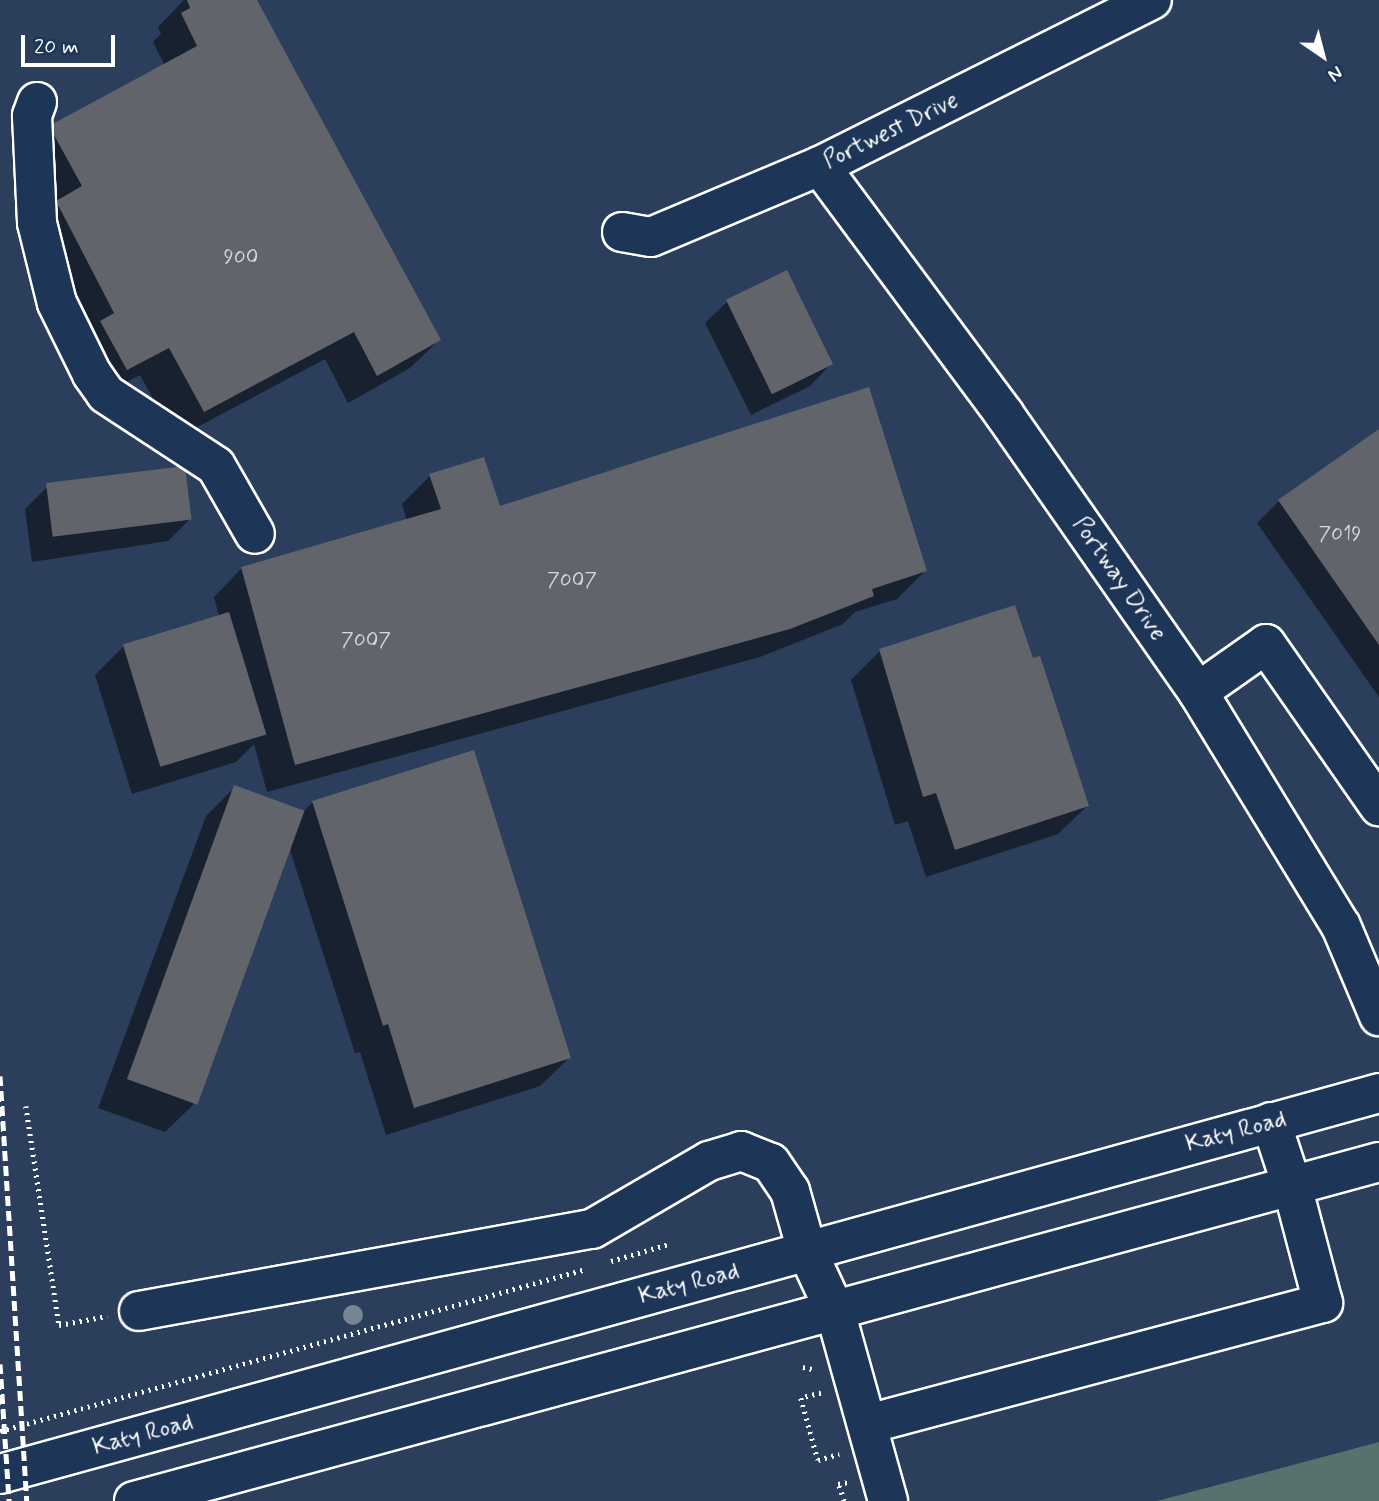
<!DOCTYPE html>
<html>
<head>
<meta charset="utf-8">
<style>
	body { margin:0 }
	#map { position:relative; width:1379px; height:1501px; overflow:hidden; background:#2b3e5b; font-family:Mynerve,sans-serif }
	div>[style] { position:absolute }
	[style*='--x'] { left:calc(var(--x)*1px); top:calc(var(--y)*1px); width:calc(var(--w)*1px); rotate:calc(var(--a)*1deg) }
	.green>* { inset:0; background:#57716e }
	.shadow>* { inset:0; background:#0007 }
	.building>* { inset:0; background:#62646c; transform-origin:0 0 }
	.path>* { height:4.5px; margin-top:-2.25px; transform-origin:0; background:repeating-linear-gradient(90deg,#fff 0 2px,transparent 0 7px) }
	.roads { filter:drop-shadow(2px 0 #fff) drop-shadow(-2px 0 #fff) drop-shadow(0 2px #fff) drop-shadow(0 -2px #fff) }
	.minor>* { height:38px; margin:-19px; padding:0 19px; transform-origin:19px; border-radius:19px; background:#1d3557 }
	.major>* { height:38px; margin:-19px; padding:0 19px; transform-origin:19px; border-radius:19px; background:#1d3557 }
	.rail>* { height:5px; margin-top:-2.5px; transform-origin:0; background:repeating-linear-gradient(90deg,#fff 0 10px,transparent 0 15px) }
	.trees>* { width:20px; height:20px; margin:-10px; border-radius:50%; background:#768591 }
	span { translate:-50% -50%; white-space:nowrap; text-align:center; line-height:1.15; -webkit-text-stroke:5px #1d3557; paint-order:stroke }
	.number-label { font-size:21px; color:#d8d8da }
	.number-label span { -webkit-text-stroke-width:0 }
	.street-label { font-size:24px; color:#fff }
	.north { position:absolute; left:1288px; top:21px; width:70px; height:70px; -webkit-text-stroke:5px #1d3557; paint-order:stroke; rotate:145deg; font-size:19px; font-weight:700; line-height:28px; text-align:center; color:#fff }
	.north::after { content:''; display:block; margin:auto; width:24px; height:32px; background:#fff; clip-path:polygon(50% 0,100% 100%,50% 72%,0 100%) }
	.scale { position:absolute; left:21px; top:35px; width:94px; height:32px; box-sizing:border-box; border:4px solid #fff; border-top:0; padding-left:9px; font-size:21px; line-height:24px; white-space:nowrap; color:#fff; -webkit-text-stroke:5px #1d3557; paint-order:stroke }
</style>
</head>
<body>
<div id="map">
	<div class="green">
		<div style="clip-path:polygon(1379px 1442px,1379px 1501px,1157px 1501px)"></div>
	</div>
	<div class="shadow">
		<div style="clip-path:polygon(184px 0,255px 0,439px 340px,410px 368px,348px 403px,325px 359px,175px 439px,140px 375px,98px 397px,28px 231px,50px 128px,165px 66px,153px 42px,161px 34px,158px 27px)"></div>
		<div style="clip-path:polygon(727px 302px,831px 364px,810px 386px,751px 415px,705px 323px)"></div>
		<div style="clip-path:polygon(1379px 431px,1379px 697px,1257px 523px,1279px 501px)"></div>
		<div style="clip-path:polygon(430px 476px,499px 509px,925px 571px,897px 599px,855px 612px,843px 624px,760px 657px,267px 792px,254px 744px,236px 762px,132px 794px,95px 675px,124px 646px,219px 616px,214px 597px,242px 568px,407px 521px,402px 504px)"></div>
		<div style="clip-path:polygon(46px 488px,190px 519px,168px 541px,32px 562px,25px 509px)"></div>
		<div style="clip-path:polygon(880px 651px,1087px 806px,1058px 834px,926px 877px,908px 821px,895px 825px,851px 680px)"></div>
		<div style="clip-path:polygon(472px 752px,569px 1058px,540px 1086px,386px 1135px,360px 1052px,355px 1053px,289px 847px,194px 1104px,165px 1132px,98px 1108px,206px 816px,234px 788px,303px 812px,312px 803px)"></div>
	</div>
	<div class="building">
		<div style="clip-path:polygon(187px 0,257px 0,441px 340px,377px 376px,354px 332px,204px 412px,169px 348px,127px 370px,100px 321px,114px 313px,56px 201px,82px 186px,49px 126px,197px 46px,181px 13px,190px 8px)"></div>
		<div style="left:787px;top:270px;width:105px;height:68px;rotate:64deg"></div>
		<div style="clip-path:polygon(869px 387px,927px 571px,872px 589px,874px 596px,790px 629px,295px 765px,241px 567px,441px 509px,429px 474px,484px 457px,500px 506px)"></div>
		<div style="clip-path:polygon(1379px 429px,1379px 645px,1278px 500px)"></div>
		<div style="left:185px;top:466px;width:54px;height:140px;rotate:83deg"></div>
		<div style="clip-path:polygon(1015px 605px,1033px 658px,1040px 656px,1089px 806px,955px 850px,936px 793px,923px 797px,879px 649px)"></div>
		<div style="left:229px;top:612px;width:128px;height:111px;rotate:73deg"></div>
		<div style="clip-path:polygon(474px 750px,571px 1058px,414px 1108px,388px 1024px,383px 1026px,312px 801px)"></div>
		<div style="left:234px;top:785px;width:75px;height:313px;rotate:20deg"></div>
	</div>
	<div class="path">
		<div style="--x:26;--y:1106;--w:221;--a:81.4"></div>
		<div style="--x:59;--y:1325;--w:49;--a:-10.6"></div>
		<div style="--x:611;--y:1261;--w:60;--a:-16.3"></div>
		<div style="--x:803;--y:1367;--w:13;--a:13"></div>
		<div style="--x:821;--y:1393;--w:21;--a:166"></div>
		<div style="--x:801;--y:1398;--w:64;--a:74.7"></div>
		<div style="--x:818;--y:1460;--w:22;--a:-16"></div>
		<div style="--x:0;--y:1431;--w:608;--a:-15.45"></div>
		<div style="--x:844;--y:1501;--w:18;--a:-109"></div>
		<div style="--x:838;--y:1484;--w:10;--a:-11"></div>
	</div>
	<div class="roads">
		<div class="minor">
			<div style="--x:37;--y:102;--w:15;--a:110"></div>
			<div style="--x:32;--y:116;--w:107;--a:87.3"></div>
			<div style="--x:37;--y:223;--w:82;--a:76"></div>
			<div style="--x:57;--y:303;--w:79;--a:63.8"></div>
			<div style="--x:92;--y:374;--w:24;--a:55"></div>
			<div style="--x:106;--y:394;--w:131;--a:33.2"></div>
			<div style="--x:216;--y:466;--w:78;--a:60.2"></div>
			<div style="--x:820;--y:166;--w:309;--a:53.4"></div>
			<div style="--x:1004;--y:414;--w:339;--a:55.1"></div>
			<div style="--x:1198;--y:692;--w:274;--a:58.6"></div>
			<div style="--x:1341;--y:926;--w:98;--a:67.1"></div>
			<div style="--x:622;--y:232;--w:29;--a:10"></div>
			<div style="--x:651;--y:237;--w:183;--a:-22.8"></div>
			<div style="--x:820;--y:166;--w:371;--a:-26.6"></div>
			<div style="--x:1198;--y:692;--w:83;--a:-35.2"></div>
			<div style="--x:1266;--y:644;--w:198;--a:55.1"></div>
			<div style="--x:139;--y:1311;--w:460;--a:-10.3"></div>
			<div style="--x:592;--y:1229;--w:135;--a:-30.2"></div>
			<div style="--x:709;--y:1161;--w:34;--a:-17"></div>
			<div style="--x:741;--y:1151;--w:32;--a:22"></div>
			<div style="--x:771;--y:1163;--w:34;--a:56"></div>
			<div style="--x:790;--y:1191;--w:62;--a:74.2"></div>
			<div style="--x:835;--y:1311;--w:197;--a:74.4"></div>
			<div style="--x:868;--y:1424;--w:471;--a:-14.9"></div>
			<div style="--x:1323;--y:1303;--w:121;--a:-104.8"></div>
		</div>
		<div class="major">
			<div style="--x:1271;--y:1122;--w:67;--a:71.8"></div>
			<div style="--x:807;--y:1251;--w:66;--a:65"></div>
			<div style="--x:0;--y:1474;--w:1431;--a:-15.44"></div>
			<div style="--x:134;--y:1501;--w:1290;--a:-15.23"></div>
		</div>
	</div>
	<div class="rail">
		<div style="--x:0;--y:1076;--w:426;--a:86.4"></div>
		<div style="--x:0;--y:1364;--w:137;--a:86.2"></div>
	</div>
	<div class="trees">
		<div style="left:353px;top:1315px"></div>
	</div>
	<div class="number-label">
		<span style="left:241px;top:257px">900</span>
		<span style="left:1340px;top:534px">7019</span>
		<span style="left:572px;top:580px">7007</span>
		<span style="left:366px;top:640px">7007</span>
	</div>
	<div class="street-label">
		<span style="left:891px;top:131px;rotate:-26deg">Portwest Drive</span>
		<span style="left:1119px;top:579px;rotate:55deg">Portway Drive</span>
		<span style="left:1236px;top:1132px;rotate:-15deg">Katy Road</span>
		<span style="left:689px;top:1284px;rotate:-15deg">Katy Road</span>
		<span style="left:143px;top:1435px;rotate:-15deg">Katy Road</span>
	</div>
	<div class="north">N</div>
	<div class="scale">20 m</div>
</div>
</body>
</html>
